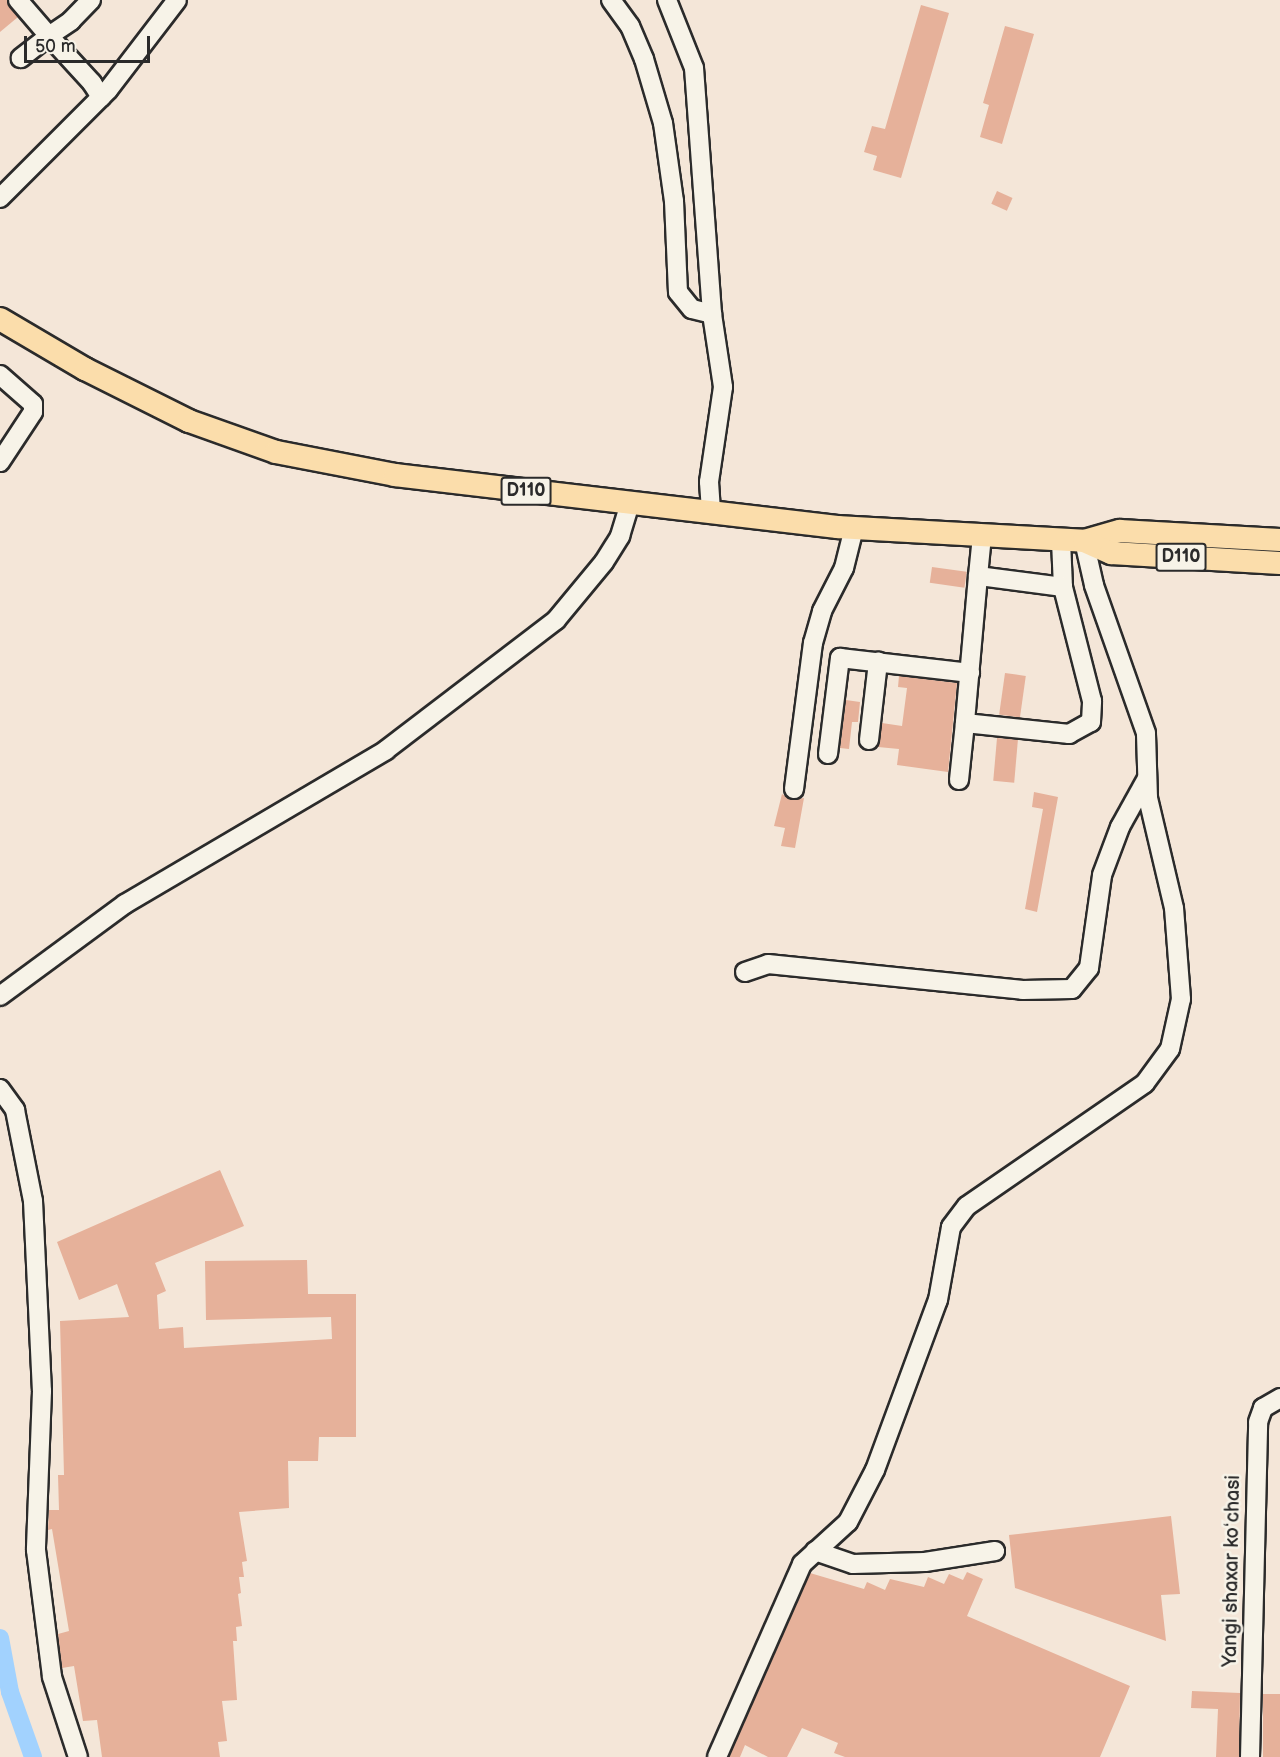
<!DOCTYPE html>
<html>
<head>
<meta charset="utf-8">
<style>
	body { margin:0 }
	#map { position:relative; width:1280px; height:1757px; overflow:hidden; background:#f4e6d8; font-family:"Balsamiq Sans",sans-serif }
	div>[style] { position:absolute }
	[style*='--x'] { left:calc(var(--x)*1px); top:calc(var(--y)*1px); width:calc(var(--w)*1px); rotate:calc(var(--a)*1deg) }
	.canal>* { height:18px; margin:-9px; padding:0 9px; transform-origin:9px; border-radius:9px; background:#a2d2fe }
	.building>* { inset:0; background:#e6b19a; transform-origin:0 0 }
	.roads { filter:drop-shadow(2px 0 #2b2b2b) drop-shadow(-2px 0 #2b2b2b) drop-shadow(0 2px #2b2b2b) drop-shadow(0 -2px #2b2b2b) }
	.minor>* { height:18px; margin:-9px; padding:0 9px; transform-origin:9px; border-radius:9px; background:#f7f3e8 }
	.major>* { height:22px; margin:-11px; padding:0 11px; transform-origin:11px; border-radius:11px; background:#fbddab }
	span { translate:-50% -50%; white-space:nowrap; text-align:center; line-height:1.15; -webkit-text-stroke:5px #f7f3e8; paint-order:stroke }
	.shield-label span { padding:2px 4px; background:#f7f3e8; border:2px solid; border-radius:4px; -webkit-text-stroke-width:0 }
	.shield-label { font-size:18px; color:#2b2b2b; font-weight:700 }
	.street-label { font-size:20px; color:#2b2b2b }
	.scale { position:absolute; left:24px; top:36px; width:126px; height:27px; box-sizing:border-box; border:3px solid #2b2b2b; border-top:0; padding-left:8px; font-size:18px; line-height:21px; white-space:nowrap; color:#2b2b2b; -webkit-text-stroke:4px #f7f3e8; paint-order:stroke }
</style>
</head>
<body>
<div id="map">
	<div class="canal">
		<div style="--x:0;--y:1638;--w:55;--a:79.5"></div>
		<div style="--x:10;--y:1692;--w:69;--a:70.5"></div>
	</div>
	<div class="building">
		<div style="clip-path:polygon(0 0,7px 0,18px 17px,0 32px)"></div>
		<div style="clip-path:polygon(921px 5px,949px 13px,901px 178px,873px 170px,877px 156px,864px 152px,872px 126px,885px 129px)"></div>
		<div style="clip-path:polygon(1005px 26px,1034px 34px,1002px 144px,980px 137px,989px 105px,983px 103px)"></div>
		<div style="left:997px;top:191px;width:17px;height:14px;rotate:24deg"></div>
		<div style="left:932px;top:567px;width:35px;height:16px;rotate:8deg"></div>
		<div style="left:1005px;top:673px;width:21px;height:42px;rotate:8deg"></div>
		<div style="clip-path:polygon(899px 676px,957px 683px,948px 772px,897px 765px,899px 749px,878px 747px,882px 723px,902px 726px,907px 688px,898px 687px)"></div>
		<div style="clip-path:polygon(846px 700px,860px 702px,858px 722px,852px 722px,849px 749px,840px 748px)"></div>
		<div style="left:997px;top:738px;width:21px;height:43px;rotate:5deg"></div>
		<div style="clip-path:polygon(1034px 792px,1058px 797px,1037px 912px,1025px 909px,1043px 809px,1032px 807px)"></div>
		<div style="clip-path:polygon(782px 794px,792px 800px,804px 798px,795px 848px,781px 846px,785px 828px,774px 826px)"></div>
		<div style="clip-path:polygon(220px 1170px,244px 1226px,155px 1263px,166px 1291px,157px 1295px,159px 1329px,183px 1327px,184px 1348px,332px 1339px,331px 1317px,206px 1320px,205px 1261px,307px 1260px,308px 1294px,356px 1294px,356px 1437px,319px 1437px,318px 1461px,288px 1461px,289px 1508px,239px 1512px,247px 1561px,242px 1562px,244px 1577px,239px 1577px,241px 1593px,238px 1594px,242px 1626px,236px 1627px,237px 1641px,233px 1641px,237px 1700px,222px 1701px,227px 1741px,218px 1742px,220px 1757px,102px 1757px,97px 1720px,83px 1721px,74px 1666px,62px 1668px,58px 1634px,69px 1631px,52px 1529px,48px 1530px,49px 1510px,59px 1510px,58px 1475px,64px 1475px,60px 1321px,129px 1317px,117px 1284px,79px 1300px,57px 1242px)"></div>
		<div style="clip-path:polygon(1171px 1516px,1180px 1594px,1161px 1595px,1166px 1641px,1015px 1588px,1009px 1535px)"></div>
		<div style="clip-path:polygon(967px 1572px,983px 1579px,967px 1616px,1130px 1686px,1100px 1757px,845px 1757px,834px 1753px,838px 1743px,802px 1728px,787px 1757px,768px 1757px,745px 1745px,740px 1757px,729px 1757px,810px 1573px,864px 1589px,867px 1582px,885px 1590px,890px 1579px,924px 1587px,928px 1577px,944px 1584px,949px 1574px,963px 1580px)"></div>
		<div style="clip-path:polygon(1192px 1691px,1240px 1693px,1239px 1757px,1216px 1757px,1218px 1709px,1191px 1708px)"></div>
		<div style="left:1263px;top:1694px;width:17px;height:63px"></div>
	</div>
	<div class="roads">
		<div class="minor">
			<div style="--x:18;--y:0;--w:48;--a:49.3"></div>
			<div style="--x:49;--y:36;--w:36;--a:142"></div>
			<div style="--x:91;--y:0;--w:29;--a:134"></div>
			<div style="--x:71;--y:21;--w:27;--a:146"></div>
			<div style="--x:49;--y:36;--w:64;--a:47.5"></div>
			<div style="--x:92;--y:83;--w:17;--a:57"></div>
			<div style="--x:611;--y:0;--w:32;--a:54"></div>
			<div style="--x:630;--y:26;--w:36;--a:67"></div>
			<div style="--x:644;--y:59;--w:67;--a:73.5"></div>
			<div style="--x:663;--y:123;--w:79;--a:82"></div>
			<div style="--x:674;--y:201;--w:91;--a:87.5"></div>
			<div style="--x:678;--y:292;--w:22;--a:51"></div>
			<div style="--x:692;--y:309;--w:21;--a:14"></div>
			<div style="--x:667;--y:0;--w:73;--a:68.3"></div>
			<div style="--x:694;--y:68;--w:247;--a:85.8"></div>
			<div style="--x:712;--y:314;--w:74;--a:81.4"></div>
			<div style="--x:723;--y:387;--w:96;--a:98.4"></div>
			<div style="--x:709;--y:482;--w:32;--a:86"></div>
			<div style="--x:0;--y:198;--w:153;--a:-45"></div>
			<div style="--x:108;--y:90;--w:113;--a:-52.5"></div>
			<div style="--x:0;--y:375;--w:44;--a:41.3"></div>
			<div style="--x:33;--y:404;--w:8;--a:90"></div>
			<div style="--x:33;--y:412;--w:60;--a:123.4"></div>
			<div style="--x:1061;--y:540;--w:47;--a:87.6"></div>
			<div style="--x:978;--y:576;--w:148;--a:95.1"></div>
			<div style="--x:965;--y:723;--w:105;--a:6"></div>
			<div style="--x:1069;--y:734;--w:25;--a:-29"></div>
			<div style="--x:1091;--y:722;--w:21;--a:-87"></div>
			<div style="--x:1092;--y:701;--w:118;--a:-104.3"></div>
			<div style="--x:1063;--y:587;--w:86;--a:-172.6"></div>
			<div style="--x:978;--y:576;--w:40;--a:-84.3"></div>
			<div style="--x:869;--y:740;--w:79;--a:-83.4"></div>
			<div style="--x:828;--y:754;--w:97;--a:-82.9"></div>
			<div style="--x:840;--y:658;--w:131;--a:6.6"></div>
			<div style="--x:959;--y:780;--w:57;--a:-84"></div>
			<div style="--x:794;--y:789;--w:147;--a:-82.6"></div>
			<div style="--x:813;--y:643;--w:33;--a:-74"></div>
			<div style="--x:822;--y:611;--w:48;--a:-62.9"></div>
			<div style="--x:844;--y:568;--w:41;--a:-76"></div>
			<div style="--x:745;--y:972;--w:24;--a:-19"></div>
			<div style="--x:768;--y:964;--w:256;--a:5.8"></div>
			<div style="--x:1023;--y:990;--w:49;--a:-1.2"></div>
			<div style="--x:1072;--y:989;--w:27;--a:-51"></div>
			<div style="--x:1089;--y:968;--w:94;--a:-82"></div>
			<div style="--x:1102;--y:875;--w:51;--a:-69.4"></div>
			<div style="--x:1120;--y:827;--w:54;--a:-61"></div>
			<div style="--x:0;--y:996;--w:155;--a:-36.4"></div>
			<div style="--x:125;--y:904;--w:303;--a:-30.5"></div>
			<div style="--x:386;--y:750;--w:214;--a:-37.4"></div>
			<div style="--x:556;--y:620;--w:75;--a:-50.4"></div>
			<div style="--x:604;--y:562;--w:31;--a:-58"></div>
			<div style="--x:620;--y:536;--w:34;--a:-73"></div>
			<div style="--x:0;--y:1089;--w:26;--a:54"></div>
			<div style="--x:15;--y:1110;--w:93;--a:78.8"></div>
			<div style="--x:33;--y:1201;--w:190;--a:87.3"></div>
			<div style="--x:42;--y:1391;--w:159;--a:92.2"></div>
			<div style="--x:36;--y:1550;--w:128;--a:82.8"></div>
			<div style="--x:52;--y:1677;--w:84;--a:72"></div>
			<div style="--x:815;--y:1551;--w:40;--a:18.9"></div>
			<div style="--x:853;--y:1564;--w:72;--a:-1.6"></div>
			<div style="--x:925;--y:1562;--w:71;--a:-8.9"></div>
			<div style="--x:717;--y:1757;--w:211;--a:-66.2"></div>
			<div style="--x:802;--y:1564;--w:62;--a:-42.4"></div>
			<div style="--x:848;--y:1522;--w:59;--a:-62.6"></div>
			<div style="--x:875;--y:1470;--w:181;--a:-69.7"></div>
			<div style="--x:938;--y:1300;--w:74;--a:-79.9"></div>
			<div style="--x:951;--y:1227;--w:26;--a:-53"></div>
			<div style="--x:967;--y:1206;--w:216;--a:-34.6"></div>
			<div style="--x:1145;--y:1083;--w:42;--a:-53.7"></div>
			<div style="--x:1170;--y:1049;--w:51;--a:-77.6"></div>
			<div style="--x:1181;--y:999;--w:91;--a:-94.4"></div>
			<div style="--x:1174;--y:908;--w:113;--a:-103.3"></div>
			<div style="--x:1148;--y:798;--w:65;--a:-91.8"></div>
			<div style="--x:1146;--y:733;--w:157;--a:-109.4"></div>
			<div style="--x:1094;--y:585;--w:45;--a:-102.8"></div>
			<div style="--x:1250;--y:1757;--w:335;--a:-88.6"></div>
			<div style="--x:1258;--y:1422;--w:15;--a:-70"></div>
			<div style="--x:1263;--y:1408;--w:20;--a:-30"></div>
		</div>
		<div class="major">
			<div style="--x:0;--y:319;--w:99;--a:30.5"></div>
			<div style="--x:85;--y:369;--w:116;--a:26.6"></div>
			<div style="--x:189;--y:421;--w:92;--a:19.6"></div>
			<div style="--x:276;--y:452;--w:121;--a:10.9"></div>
			<div style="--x:395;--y:475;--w:445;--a:6.7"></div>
			<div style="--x:837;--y:527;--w:247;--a:3.2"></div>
			<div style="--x:1084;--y:541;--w:37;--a:-16"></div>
			<div style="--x:1120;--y:531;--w:160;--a:3.2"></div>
			<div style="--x:1084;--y:541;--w:30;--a:24"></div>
			<div style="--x:1111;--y:553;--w:169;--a:3.4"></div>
		</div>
	</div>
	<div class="shield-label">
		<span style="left:526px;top:491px">D110</span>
		<span style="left:1181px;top:557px">D110</span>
	</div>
	<div class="street-label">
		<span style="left:1232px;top:1571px;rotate:-89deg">Yangi shaxar koʻchasi</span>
	</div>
	<div class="scale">50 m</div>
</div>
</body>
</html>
